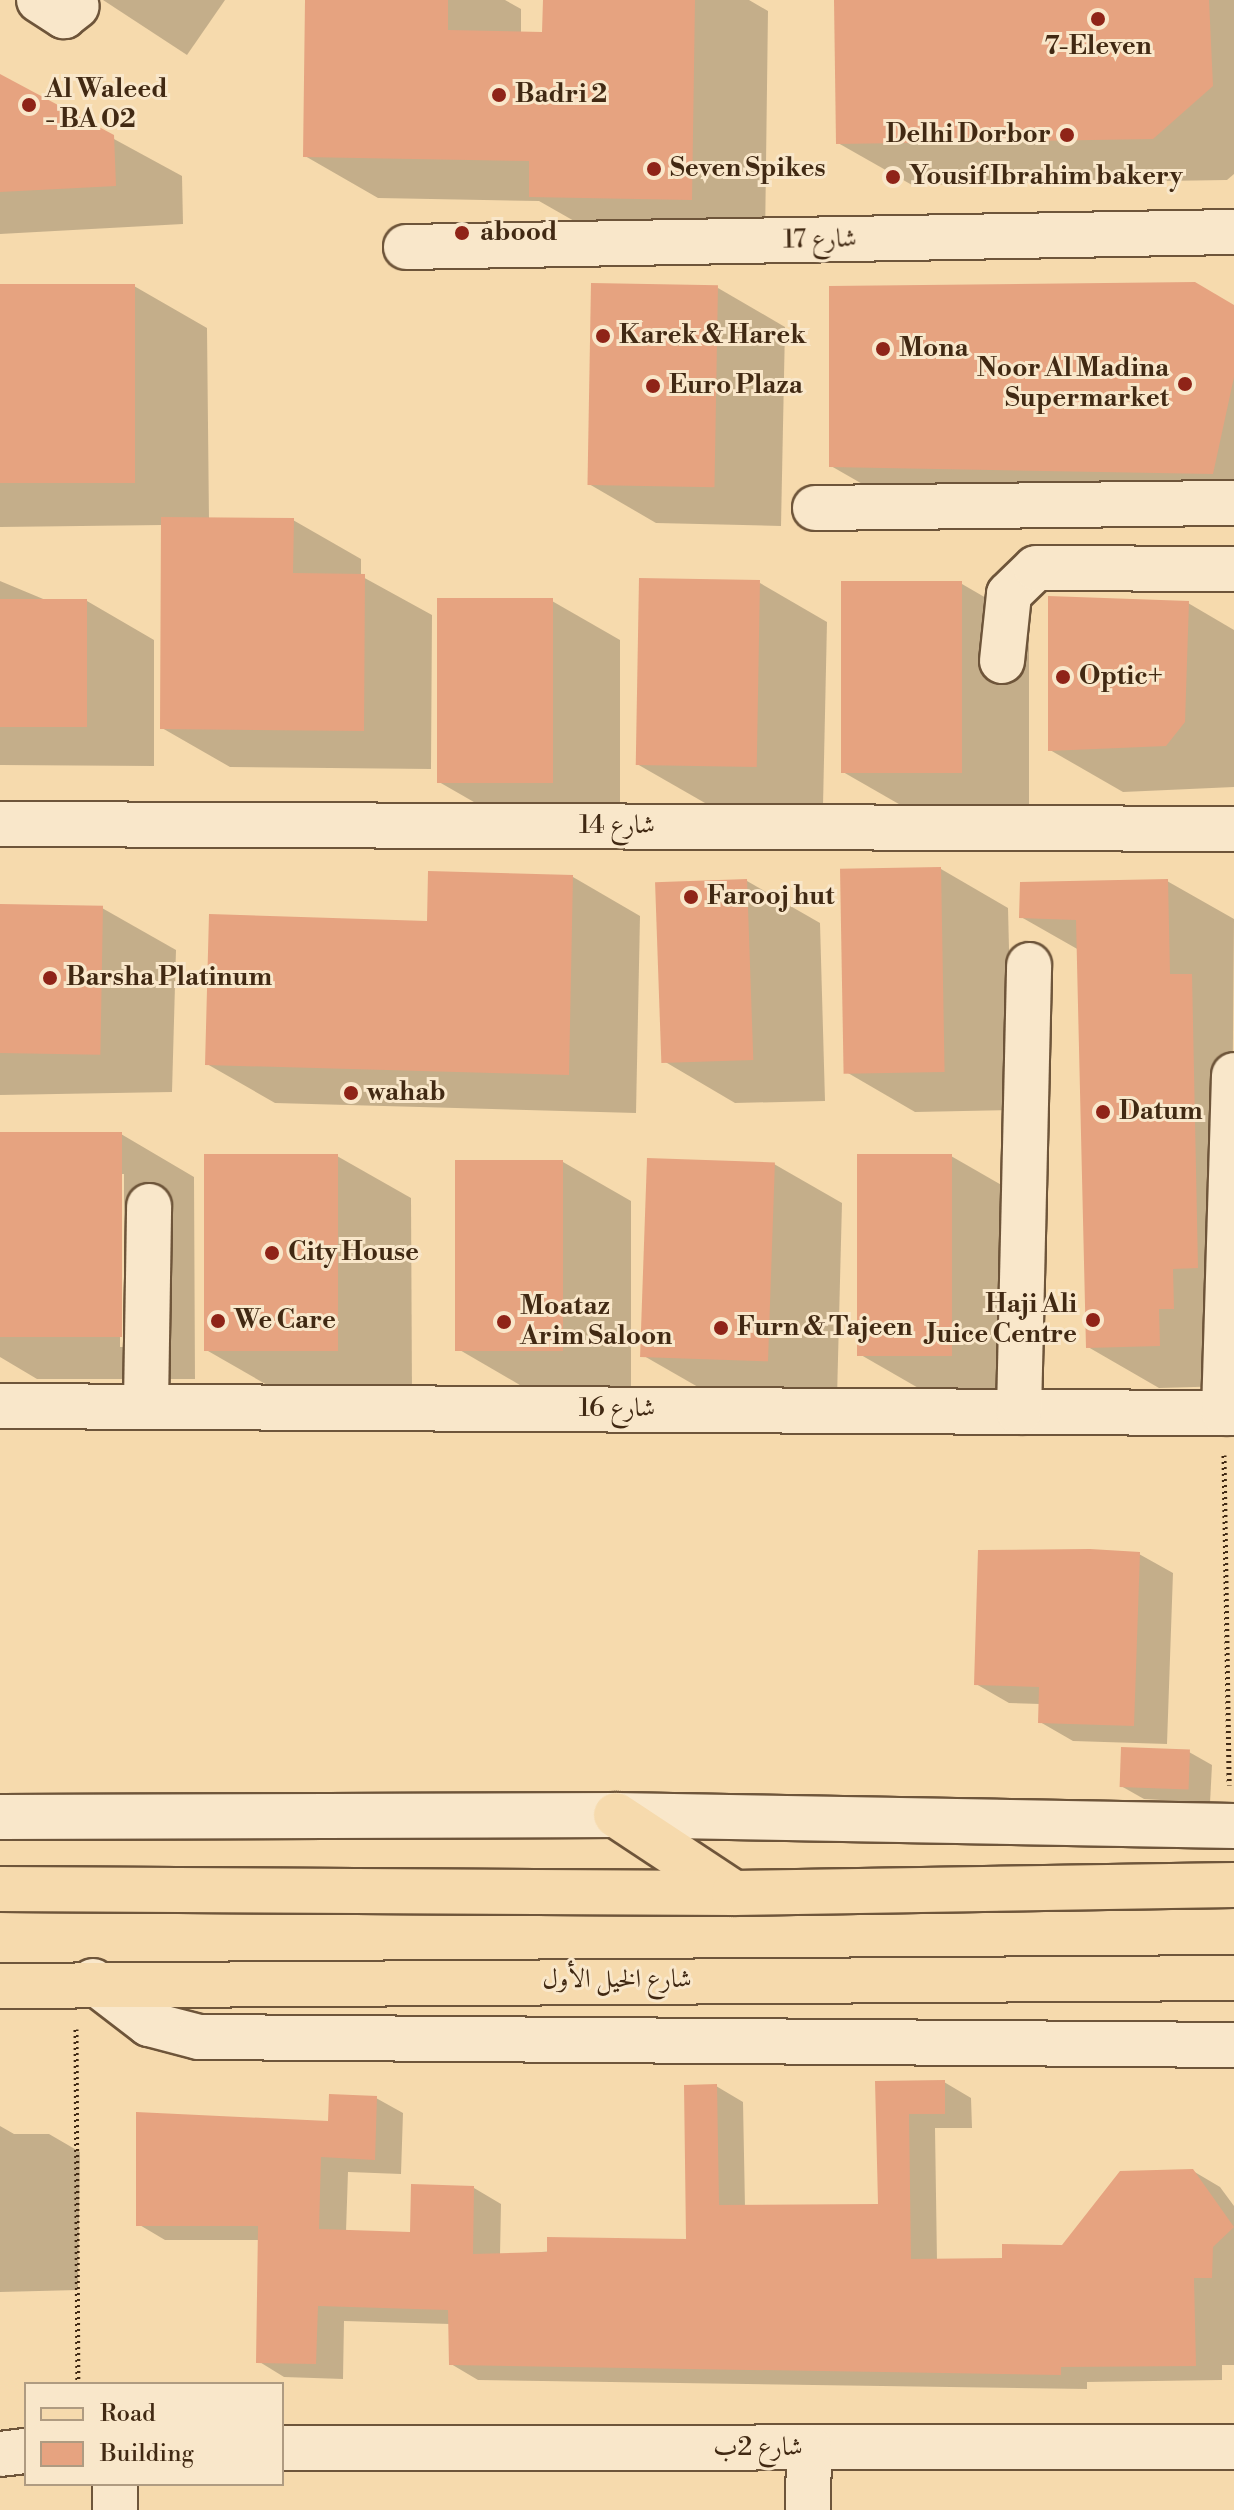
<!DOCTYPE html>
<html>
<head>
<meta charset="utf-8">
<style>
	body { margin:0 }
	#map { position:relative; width:1234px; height:2510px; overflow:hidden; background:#f6daad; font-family:"Libre Bodoni",Amiri,serif }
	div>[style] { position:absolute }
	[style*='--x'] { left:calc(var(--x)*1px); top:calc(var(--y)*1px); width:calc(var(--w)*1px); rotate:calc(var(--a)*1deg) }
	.shadow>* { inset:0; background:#0003 }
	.building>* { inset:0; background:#e6a380; transform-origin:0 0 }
	.path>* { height:5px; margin-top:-2.5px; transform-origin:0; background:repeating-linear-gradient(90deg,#412913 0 2px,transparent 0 6px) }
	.roads { filter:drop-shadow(2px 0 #6e553a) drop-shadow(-2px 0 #6e553a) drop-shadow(0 2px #6e553a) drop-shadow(0 -2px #6e553a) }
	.minor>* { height:44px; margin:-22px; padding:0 22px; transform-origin:22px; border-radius:22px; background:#f9e7ca }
	.major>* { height:44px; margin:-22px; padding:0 22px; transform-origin:22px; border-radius:22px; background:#f6daad }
	.dots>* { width:22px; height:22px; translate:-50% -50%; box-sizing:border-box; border:4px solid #f9e7ca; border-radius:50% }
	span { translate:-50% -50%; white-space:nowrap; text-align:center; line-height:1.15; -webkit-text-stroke:6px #f9e7ca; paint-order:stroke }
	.poi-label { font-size:26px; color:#412913; font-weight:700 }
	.left { translate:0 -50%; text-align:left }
	.right { translate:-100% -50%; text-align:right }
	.street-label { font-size:26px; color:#412913 }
	.legend { position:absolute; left:24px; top:2382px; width:260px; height:104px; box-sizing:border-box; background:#f9e7ca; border:2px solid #af9b81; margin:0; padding:10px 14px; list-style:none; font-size:24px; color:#412913 }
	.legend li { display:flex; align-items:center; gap:16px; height:40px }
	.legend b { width:40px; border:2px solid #af9b81 }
</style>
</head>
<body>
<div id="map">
	<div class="shadow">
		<div style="clip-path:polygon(103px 0,225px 0,187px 55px)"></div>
		<div style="clip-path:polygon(307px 0,505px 0,521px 9px,521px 34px,544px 34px,545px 0,749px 0,768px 11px,765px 241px,604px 238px,539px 201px,378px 198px,305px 156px)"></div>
		<div style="clip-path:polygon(836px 0,1234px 0,1234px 174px,1227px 180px,912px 185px,838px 143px)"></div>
		<div style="clip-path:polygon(0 77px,182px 176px,183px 224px,0 234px)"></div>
		<div style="clip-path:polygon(134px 286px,207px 328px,209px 519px,293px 520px,361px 559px,361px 576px,432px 615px,431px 769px,230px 767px,162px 728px,163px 525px,0 527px,0 289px)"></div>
		<div style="clip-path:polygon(718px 288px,785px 327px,781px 526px,656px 523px,589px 484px)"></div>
		<div style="clip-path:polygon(1234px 306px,1234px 511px,899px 505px,831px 466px)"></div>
		<div style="clip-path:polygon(0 581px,48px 601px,87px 601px,154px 640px,154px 766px,0 765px)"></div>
		<div style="clip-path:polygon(760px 583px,827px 622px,823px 806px,705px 803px,637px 764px)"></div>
		<div style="clip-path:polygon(962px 584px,1029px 623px,1029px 812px,911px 811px,843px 772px)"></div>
		<div style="clip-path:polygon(552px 601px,620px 640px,620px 822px,507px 821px,439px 782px)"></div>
		<div style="clip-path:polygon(1188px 603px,1234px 630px,1234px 787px,1123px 792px,1050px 750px)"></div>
		<div style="clip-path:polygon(941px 869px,1008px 908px,1013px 1110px,915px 1112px,848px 1073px)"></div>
		<div style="clip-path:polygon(573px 877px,640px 916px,636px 1113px,275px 1103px,207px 1064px,429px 923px)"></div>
		<div style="clip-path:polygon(747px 881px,820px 923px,825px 1101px,735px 1103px,662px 1060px)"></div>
		<div style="clip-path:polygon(1167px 881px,1234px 919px,1230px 1386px,1159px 1388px,1088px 1347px,1079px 950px,1021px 917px)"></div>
		<div style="clip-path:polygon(0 906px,102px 908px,176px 950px,172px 1092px,0 1095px)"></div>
		<div style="clip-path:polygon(evenodd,121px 1134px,194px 1177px,195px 1379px,37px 1379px,0 1357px,0 1135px,121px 1134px,120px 1174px,124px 1174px,124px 1347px,120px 1347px,120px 1174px)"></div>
		<div style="clip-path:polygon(337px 1156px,411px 1198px,412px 1393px,281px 1393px,208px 1351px)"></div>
		<div style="clip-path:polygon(951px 1156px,1024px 1198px,1027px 1397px,934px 1397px,861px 1355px)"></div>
		<div style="clip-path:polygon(563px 1162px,631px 1201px,631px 1389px,525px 1388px,458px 1349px)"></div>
		<div style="clip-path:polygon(774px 1164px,842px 1203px,837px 1398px,712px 1395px,644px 1356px)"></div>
		<div style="clip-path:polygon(1139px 1554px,1173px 1573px,1167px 1744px,1073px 1741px,1040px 1722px,1040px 1704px,1009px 1703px,976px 1684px)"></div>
		<div style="clip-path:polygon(1189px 1752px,1212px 1765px,1210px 1803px,1144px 1799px,1121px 1786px)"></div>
		<div style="clip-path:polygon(944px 2082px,971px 2098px,972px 2128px,935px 2128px,937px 2261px,1004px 2260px,1063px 2247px,1193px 2171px,1220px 2187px,1234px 2206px,1234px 2365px,1222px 2365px,1222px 2380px,1087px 2382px,1087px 2389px,478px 2380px,451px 2364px,450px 2324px,344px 2321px,343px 2379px,284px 2377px,258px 2361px,260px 2240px,165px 2240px,138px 2224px,376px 2098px,403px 2113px,401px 2174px,348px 2172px,346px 2232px,412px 2234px,474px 2188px,501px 2204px,500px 2255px,688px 2241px,716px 2086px,743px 2102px,745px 2207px,880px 2206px,878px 2083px)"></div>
		<div style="clip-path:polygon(0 2126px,14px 2134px,49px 2134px,80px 2152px,78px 2290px,0 2292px)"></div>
	</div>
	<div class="building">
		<div style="clip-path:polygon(305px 0,448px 0,448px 30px,542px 32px,543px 0,695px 0,692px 200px,529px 197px,529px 161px,303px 157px)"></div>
		<div style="clip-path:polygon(834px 0,1209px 0,1213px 86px,1153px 139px,836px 144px)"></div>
		<div style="clip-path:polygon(0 74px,114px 135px,116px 186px,0 192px)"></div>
		<div style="clip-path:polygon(1195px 282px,1234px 305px,1234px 377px,1213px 474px,829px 467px,829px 286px)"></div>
		<div style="left:591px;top:283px;width:127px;height:202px;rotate:1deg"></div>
		<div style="left:135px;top:284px;width:199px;height:135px;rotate:90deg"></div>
		<div style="clip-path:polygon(161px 517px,294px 518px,293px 573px,365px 574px,364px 731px,160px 729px)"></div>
		<div style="left:639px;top:578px;width:121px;height:187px;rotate:1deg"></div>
		<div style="left:841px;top:581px;width:121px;height:192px"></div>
		<div style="clip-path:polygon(1048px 596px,1189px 601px,1185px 722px,1166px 746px,1048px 751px)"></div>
		<div style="left:437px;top:598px;width:116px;height:185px"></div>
		<div style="left:0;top:599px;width:87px;height:128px"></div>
		<div style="left:941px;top:867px;width:205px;height:101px;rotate:89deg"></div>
		<div style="clip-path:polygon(428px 871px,573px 875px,569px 1075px,205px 1065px,209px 914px,427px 921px)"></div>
		<div style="left:747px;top:879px;width:181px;height:92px;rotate:88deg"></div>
		<div style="clip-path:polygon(1168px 879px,1170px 974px,1192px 974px,1198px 1268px,1173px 1269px,1174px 1309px,1159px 1309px,1160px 1346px,1086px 1348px,1076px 920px,1019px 918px,1020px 882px)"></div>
		<div style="left:0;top:904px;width:103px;height:149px;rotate:1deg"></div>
		<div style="left:122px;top:1132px;width:205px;height:122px;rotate:90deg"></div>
		<div style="left:338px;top:1154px;width:197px;height:134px;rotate:90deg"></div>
		<div style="left:857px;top:1154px;width:95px;height:202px"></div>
		<div style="left:647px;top:1158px;width:128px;height:199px;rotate:2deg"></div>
		<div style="left:455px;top:1160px;width:108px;height:191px"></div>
		<div style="clip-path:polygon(1090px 1549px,1140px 1552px,1134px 1726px,1038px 1723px,1039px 1687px,974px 1685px,978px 1550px)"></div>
		<div style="left:1121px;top:1747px;width:69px;height:40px;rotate:2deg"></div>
		<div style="clip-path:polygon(945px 2080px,945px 2114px,909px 2114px,911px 2259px,1002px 2258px,1002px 2244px,1062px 2245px,1120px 2171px,1193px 2169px,1234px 2227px,1213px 2247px,1212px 2278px,1194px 2278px,1196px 2366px,1061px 2367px,1061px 2375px,449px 2365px,448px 2310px,318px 2306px,316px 2364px,256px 2363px,258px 2226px,136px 2226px,136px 2112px,328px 2121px,329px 2094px,377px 2096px,375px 2160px,321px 2157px,319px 2229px,410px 2232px,411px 2184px,474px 2186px,473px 2254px,547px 2252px,547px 2237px,686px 2239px,684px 2085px,717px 2084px,719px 2205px,878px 2204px,875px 2081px)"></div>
	</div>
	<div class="path">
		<div style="--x:1224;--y:1455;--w:330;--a:89.1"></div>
		<div style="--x:76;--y:2029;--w:355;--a:89.7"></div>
	</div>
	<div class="roads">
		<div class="minor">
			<div style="--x:39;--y:0;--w:30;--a:33"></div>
			<div style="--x:64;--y:16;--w:16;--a:-38"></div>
			<div style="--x:406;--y:247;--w:828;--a:-1.04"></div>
			<div style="--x:815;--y:508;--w:419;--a:-0.7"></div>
			<div style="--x:1002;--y:661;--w:67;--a:-84"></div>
			<div style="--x:1009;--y:594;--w:37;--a:-44"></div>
			<div style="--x:1036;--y:568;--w:198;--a:0.3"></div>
			<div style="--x:0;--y:824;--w:1234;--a:0.23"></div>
			<div style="--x:146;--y:1405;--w:199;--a:-89.1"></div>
			<div style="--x:0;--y:1406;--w:1234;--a:0.33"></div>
			<div style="--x:1019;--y:1412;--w:447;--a:-88.7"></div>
			<div style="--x:1224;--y:1413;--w:338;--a:-88.3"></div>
			<div style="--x:0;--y:1817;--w:616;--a:-0.19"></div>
			<div style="--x:616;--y:1815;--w:618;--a:1.02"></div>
			<div style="--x:93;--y:1981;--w:71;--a:37.5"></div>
			<div style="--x:149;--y:2024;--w:52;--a:14.6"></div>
			<div style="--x:199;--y:2037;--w:1035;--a:0.44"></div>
			<div style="--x:282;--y:2448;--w:952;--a:-0.06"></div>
			<div style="--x:0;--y:2454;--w:26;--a:-7"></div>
			<div style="--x:115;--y:2510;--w:26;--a:-90"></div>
			<div style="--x:808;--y:2510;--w:62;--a:-89.1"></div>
		</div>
		<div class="major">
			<div style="--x:616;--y:1815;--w:141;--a:33.5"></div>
			<div style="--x:0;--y:1889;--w:734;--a:0.31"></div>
			<div style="--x:734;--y:1893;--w:500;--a:-0.92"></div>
			<div style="--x:0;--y:1986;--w:1234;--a:-0.37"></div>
		</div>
	</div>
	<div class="dots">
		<div style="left:1098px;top:19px;background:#8f2418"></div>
		<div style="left:499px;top:95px;background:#8f2418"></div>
		<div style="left:29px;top:105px;background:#8f2418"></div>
		<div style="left:1067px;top:135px;background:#8f2418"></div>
		<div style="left:654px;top:169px;background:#8f2418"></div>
		<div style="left:893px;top:177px;background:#8f2418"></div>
		<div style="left:462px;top:233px;background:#8f2418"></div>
		<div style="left:603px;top:336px;background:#8f2418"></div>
		<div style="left:883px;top:349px;background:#8f2418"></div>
		<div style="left:1185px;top:384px;background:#8f2418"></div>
		<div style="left:653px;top:386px;background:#8f2418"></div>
		<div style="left:1063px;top:677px;background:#8f2418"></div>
		<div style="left:691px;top:897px;background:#8f2418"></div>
		<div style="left:50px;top:978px;background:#8f2418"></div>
		<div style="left:351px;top:1093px;background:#8f2418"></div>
		<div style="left:1103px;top:1112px;background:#8f2418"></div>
		<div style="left:272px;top:1253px;background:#8f2418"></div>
		<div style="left:1093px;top:1320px;background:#8f2418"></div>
		<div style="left:218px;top:1321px;background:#8f2418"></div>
		<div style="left:504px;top:1322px;background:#8f2418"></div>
		<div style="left:721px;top:1328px;background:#8f2418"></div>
	</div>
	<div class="poi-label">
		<span style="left:1098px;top:47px">7-Eleven</span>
		<span class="left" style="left:45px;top:105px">Al Waleed<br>- BA 02</span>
		<span class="left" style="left:515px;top:95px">Badri 2</span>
		<span class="right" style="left:1051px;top:135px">Delhi Dorbor</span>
		<span class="left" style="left:670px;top:169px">Seven Spikes</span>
		<span class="left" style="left:909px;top:177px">Yousif Ibrahim bakery</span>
		<span class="left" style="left:480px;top:233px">abood</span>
		<span class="left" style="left:619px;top:336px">Karek &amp; Harek</span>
		<span class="left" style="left:899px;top:349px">Mona</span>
		<span class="right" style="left:1169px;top:384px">Noor Al Madina<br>Supermarket</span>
		<span class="left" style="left:669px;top:386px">Euro Plaza</span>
		<span class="left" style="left:1079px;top:677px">Optic+</span>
		<span class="left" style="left:707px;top:897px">Farooj hut</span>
		<span class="left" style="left:66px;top:978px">Barsha Platinum</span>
		<span class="left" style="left:367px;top:1093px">wahab</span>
		<span class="left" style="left:1119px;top:1112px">Datum</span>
		<span class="left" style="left:288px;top:1253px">City House</span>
		<span class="right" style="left:1077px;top:1320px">Haji Ali<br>Juice Centre</span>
		<span class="left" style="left:520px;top:1322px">Moataz<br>Arim Saloon</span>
		<span class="left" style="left:234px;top:1321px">We Care</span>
		<span class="left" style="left:737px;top:1328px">Furn &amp; Tajeen</span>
	</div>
	<div class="street-label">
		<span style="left:820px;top:240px;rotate:-1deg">شارع 17</span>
		<span style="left:617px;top:826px">شارع 14</span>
		<span style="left:617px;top:1409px">شارع 16</span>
		<span style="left:617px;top:1980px">شارع الخيل الأول</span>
		<span style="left:758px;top:2448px">شارع 2ب</span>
	</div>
	<ul class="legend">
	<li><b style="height:10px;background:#f6daad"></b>Road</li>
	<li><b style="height:22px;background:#e6a380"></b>Building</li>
	</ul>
</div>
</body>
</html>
